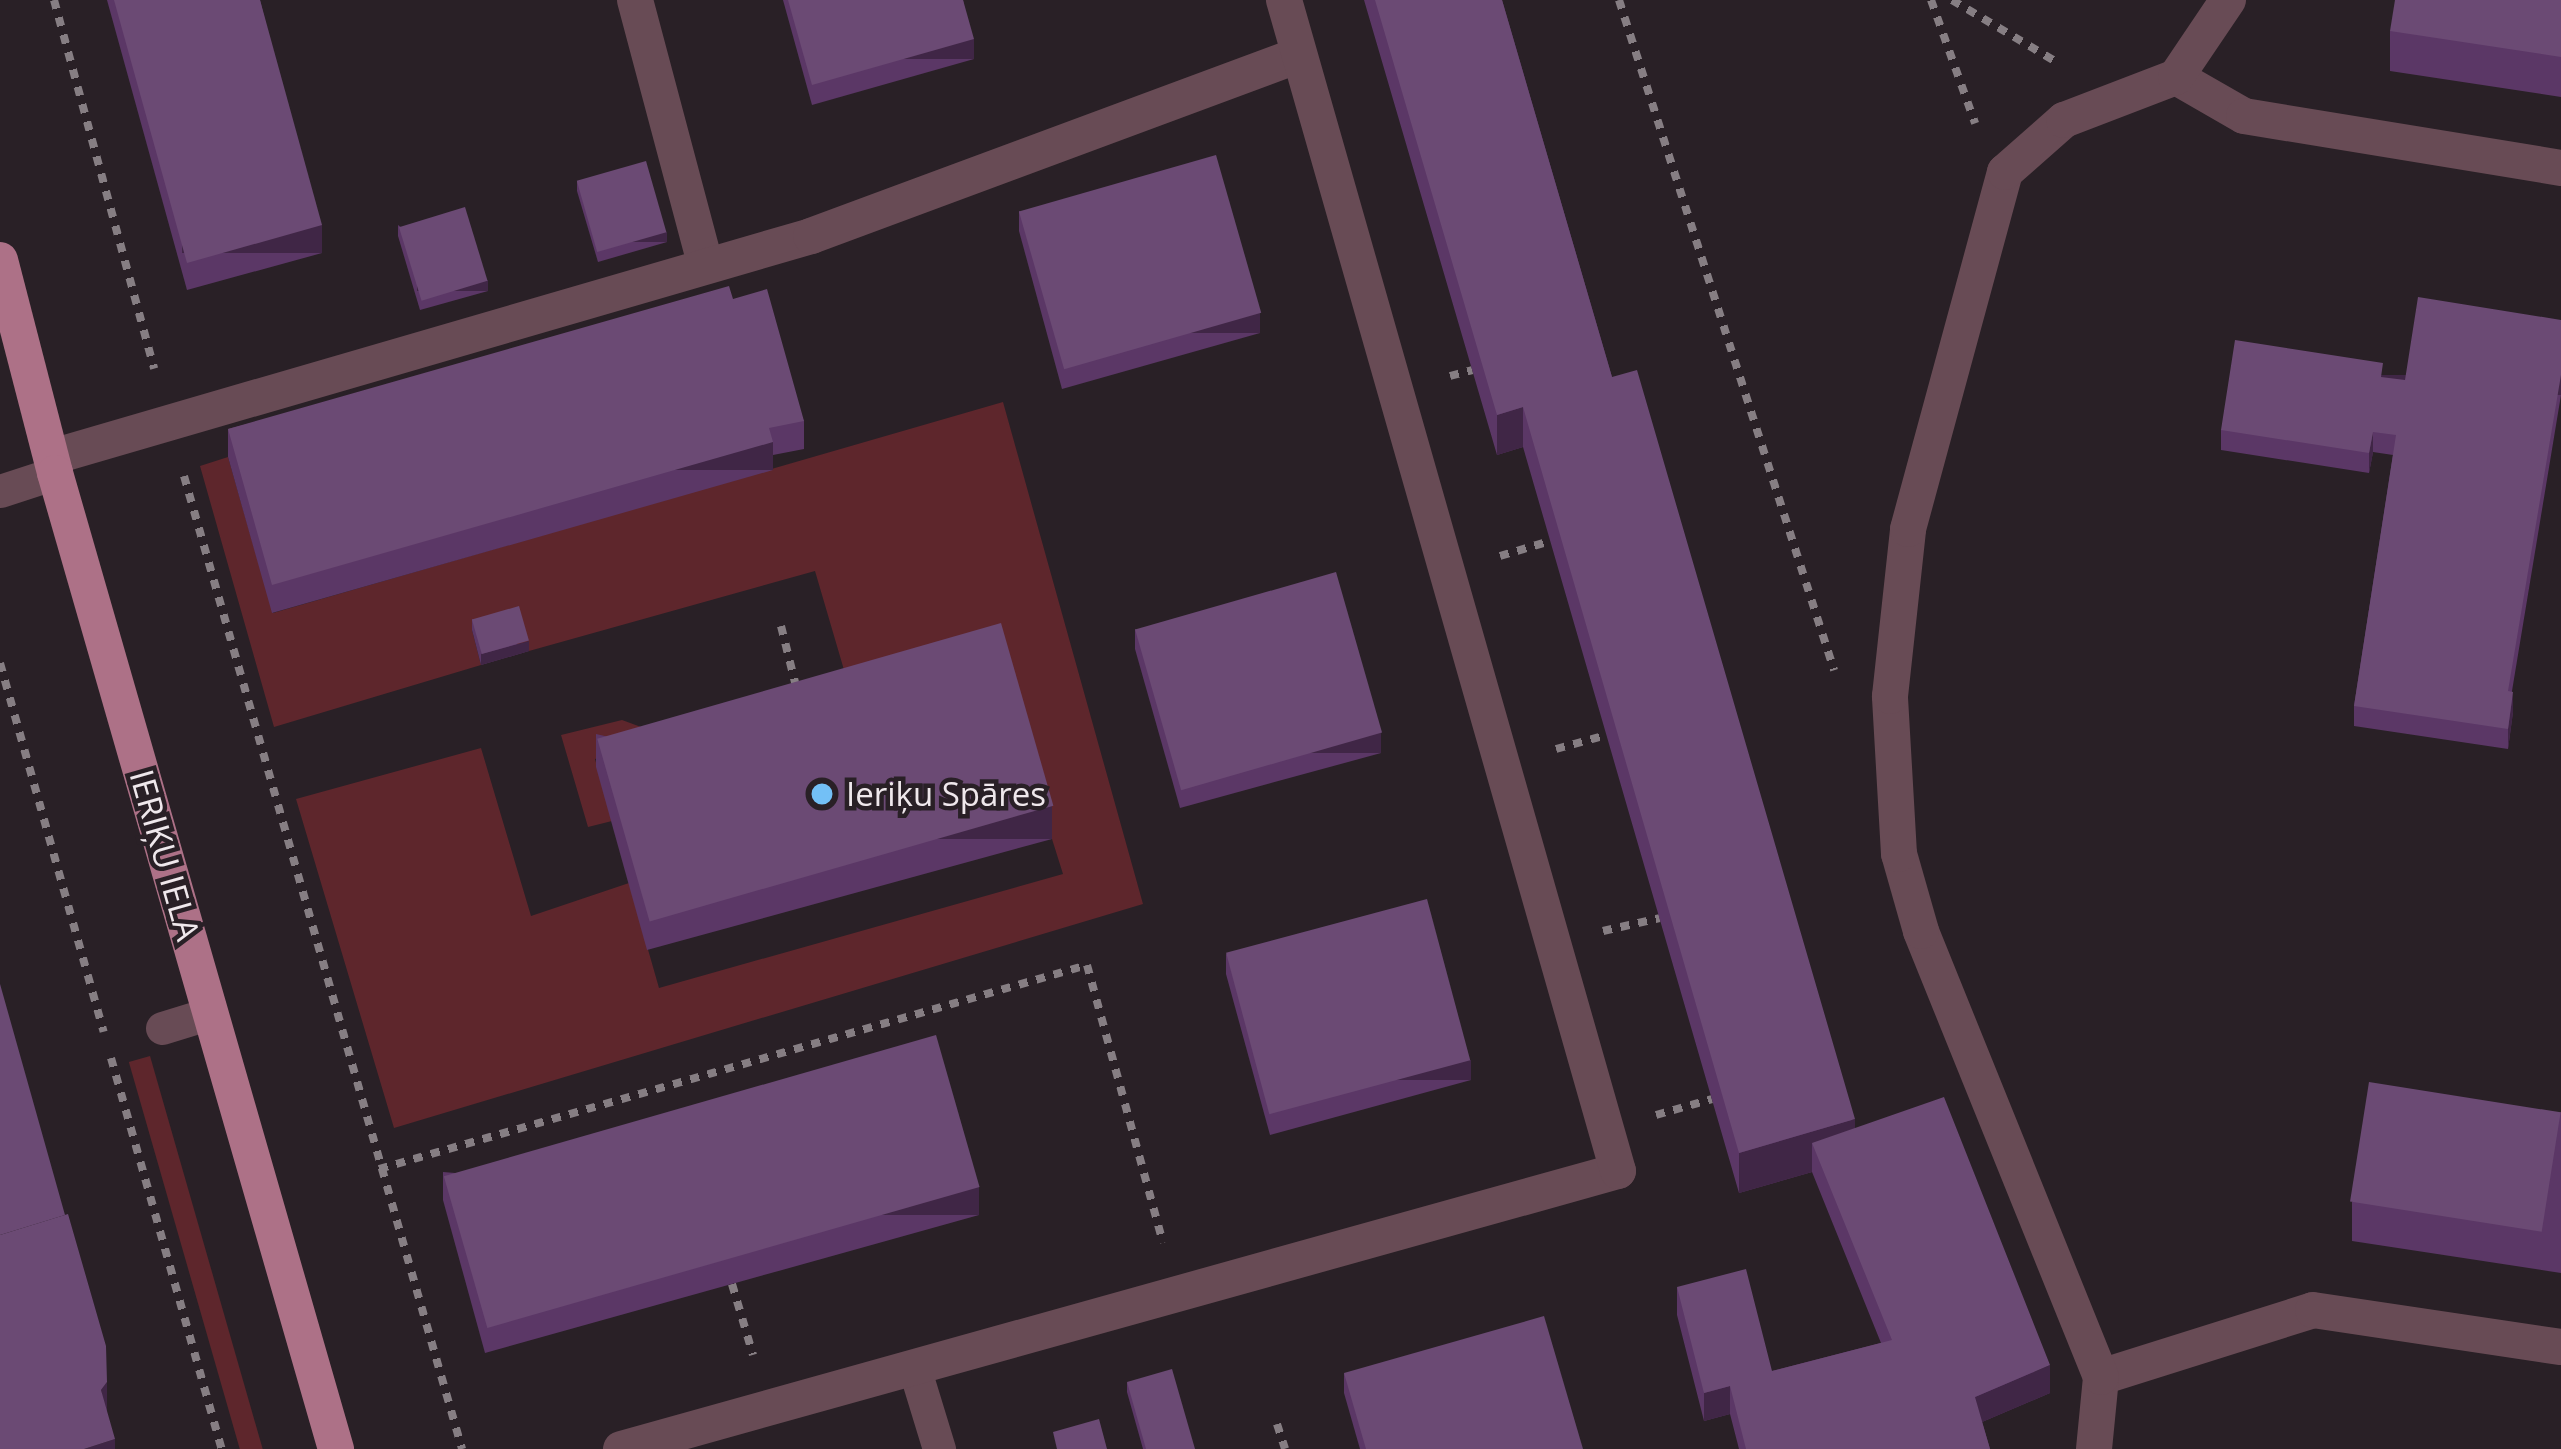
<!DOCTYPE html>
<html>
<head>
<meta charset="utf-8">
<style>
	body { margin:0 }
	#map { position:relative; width:2561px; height:1449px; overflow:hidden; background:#292026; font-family:"Open Sans",sans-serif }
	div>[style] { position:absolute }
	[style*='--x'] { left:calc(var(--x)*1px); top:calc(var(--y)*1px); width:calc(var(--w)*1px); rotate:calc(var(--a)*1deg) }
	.green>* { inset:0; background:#5e262c; transform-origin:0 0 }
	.path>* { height:8px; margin-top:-4px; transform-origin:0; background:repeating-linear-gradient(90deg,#867e83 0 9px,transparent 0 18px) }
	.service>* { height:33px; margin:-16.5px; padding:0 16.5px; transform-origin:16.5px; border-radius:16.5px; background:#684b55 }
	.minor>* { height:36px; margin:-18px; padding:0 18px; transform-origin:18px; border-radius:18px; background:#684b55 }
	.primary>* { height:36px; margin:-18px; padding:0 18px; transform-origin:18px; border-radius:18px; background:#ad7187 }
	.wall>* { inset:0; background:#5b3766 }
	.shaded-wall>* { inset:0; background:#402646; transform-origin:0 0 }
	.building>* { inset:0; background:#6b4a74; transform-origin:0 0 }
	.dots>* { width:33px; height:33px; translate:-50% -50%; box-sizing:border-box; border:6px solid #292026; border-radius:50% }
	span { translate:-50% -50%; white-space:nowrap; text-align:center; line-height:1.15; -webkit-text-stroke:9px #292026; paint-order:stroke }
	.poi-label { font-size:33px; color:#efe8ec }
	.left { translate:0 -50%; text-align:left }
	.street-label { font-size:33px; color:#efe8ec }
</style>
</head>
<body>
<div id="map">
	<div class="green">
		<div style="clip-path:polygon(1003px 402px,1143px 904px,394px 1128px,296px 799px,481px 748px,531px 916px,629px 883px,659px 988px,1063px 874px,1052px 839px,849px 687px,815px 571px,529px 651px,472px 630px,481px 665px,274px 727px,200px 466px,228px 457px,273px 613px)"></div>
		<div style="clip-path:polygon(762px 712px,595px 759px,612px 821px,588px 827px,561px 735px,622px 720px,641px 727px)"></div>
		<div style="left:150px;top:1056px;width:409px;height:22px;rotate:74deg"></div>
	</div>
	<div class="path">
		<div style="--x:54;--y:0;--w:382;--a:74.8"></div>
		<div style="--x:1619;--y:0;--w:704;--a:72.21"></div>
		<div style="--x:1931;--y:0;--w:131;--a:70.3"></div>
		<div style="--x:1952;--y:0;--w:123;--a:30.7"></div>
		<div style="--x:1450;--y:376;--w:23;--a:-15"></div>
		<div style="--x:184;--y:476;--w:1012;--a:74.05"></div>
		<div style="--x:1500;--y:556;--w:52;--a:-16.7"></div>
		<div style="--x:781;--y:626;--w:62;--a:76"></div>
		<div style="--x:0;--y:663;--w:383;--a:74.3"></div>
		<div style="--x:1556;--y:749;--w:53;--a:-15.4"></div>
		<div style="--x:1603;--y:931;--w:58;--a:-12.8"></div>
		<div style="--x:111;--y:1058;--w:406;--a:74.2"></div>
		<div style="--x:1656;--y:1115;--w:58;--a:-15.9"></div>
		<div style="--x:379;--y:1169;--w:737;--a:-16.07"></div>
		<div style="--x:1087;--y:965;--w:288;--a:74.7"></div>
		<div style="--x:732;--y:1284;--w:74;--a:73.5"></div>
		<div style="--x:1277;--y:1424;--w:26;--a:72"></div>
	</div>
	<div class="service">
		<div style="--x:0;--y:491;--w:58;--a:-18.1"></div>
		<div style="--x:162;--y:1028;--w:51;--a:-17"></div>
		<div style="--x:914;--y:1367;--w:86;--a:73"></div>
	</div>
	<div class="minor">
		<div style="--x:635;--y:0;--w:275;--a:75.1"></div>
		<div style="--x:2176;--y:77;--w:78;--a:29.8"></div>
		<div style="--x:2244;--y:116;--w:321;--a:9.3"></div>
		<div style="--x:52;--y:457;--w:791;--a:-16.23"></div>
		<div style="--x:811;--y:236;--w:520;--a:-20.35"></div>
		<div style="--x:2101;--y:1377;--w:222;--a:-17.5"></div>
		<div style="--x:2313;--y:1310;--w:251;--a:8.5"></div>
		<div style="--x:621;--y:1449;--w:1035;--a:-15.58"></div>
		<div style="--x:1618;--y:1171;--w:1218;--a:-105.92"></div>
		<div style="--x:2094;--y:1449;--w:72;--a:-84.4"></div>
		<div style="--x:2101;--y:1377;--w:481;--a:-112"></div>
		<div style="--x:1921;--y:931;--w:80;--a:-105.9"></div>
		<div style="--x:1899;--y:854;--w:158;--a:-93.3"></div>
		<div style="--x:1890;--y:696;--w:168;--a:-83.8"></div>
		<div style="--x:1908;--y:529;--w:370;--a:-74.8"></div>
		<div style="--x:2005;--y:172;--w:79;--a:-41.4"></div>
		<div style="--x:2064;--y:120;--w:120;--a:-21"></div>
		<div style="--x:2176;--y:77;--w:93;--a:-56"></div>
	</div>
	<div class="primary">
		<div style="--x:0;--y:260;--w:220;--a:75.5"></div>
		<div style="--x:55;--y:473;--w:1016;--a:73.94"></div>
	</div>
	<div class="wall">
		<div style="clip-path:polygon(107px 0,260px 0,322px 253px,187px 290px)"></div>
		<div style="clip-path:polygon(783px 0,963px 0,974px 59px,812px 105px)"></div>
		<div style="clip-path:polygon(1364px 0,1502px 0,1612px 377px,1855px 1128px,2050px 1393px,1982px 1422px,1990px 1449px,1739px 1449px,1730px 1414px,1704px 1421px,1677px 1315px,1677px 1287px,1772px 1371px,1881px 1343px,1812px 1172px,1739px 1193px,1523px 447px,1497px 455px)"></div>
		<div style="clip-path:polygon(2561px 0,2561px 97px,2390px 71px,2390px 31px)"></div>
		<div style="clip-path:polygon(577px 181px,667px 242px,598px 262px,577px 191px)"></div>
		<div style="clip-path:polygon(1019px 211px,1260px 333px,1062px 389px,1019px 231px)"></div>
		<div style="clip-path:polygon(398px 225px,488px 291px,420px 310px,398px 236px)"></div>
		<div style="clip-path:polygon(733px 299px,804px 421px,804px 449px,773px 455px,773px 470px,272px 613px,228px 457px,228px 429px)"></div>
		<div style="clip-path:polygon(2561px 320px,2561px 395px,2512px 691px,2513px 712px,2508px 749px,2354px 726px,2354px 706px,2393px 455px,2373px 452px,2369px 473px,2221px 450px,2221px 430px,2383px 377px,2405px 380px)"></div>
		<div style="clip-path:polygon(472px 619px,529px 651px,481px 665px,472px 630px)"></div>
		<div style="clip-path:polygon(1135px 629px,1381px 753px,1180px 808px,1135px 649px)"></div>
		<div style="clip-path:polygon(596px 734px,1052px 839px,647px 950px,596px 767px)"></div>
		<div style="clip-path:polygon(1226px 954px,1471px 1080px,1270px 1135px,1226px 974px)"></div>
		<div style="clip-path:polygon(2561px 1112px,2561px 1273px,2352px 1241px,2352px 1202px)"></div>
		<div style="clip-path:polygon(443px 1172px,979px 1215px,485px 1353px,443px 1200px)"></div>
		<div style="clip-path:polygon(1344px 1373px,1583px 1449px,1360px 1449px,1344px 1393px)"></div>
		<div style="clip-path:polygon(1127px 1382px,1195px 1449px,1143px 1449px,1127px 1392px)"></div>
	</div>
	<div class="shaded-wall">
		<div style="left:974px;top:39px;width:20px;height:168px;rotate:90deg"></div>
		<div style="left:322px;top:225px;width:28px;height:140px;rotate:90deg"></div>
		<div style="left:667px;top:232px;width:10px;height:72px;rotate:90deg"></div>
		<div style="left:488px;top:280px;width:11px;height:71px;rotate:90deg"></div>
		<div style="left:1260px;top:313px;width:20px;height:206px;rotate:90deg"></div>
		<div style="left:2561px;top:375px;width:20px;height:320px;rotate:90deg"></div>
		<div style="clip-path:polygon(1523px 407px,1523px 447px,1497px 455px,1497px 415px)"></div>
		<div style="clip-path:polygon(2373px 432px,2373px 452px,2369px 473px,2369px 453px)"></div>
		<div style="left:773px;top:442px;width:28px;height:521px;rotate:90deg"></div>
		<div style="clip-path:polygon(529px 641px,529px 651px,481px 665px,481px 654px)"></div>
		<div style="clip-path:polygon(2513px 692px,2513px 712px,2508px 749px,2508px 729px)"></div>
		<div style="left:1381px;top:733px;width:20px;height:208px;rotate:90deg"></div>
		<div style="left:1052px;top:806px;width:33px;height:420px;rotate:90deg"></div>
		<div style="left:1471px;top:1060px;width:20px;height:208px;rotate:90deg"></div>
		<div style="clip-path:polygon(1855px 1119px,1855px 1159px,1812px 1143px,1812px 1172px,1739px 1193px,1739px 1153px)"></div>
		<div style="left:979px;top:1187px;width:28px;height:513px;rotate:90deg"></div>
		<div style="clip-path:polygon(2050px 1365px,2050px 1393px,1975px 1425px,1975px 1397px)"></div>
		<div style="clip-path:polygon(107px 1382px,107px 1422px,101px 1390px)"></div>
		<div style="clip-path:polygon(1730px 1386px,1730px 1414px,1704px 1421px,1704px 1393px)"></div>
		<div style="clip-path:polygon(115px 1439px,115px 1449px,84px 1449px)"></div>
	</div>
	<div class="building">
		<div style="clip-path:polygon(114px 0,260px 0,322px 225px,187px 263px)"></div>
		<div style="clip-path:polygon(788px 0,963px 0,974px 39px,812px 85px)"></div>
		<div style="clip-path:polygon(1375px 0,1502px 0,1612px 377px,1637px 370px,1855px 1119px,1739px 1153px,1523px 407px,1497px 415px)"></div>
		<div style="clip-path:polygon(2395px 0,2561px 0,2561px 57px,2390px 31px)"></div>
		<div style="left:1216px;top:155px;width:164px;height:205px;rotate:74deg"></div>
		<div style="left:646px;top:161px;width:74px;height:72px;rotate:74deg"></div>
		<div style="left:465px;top:207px;width:77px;height:69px;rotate:73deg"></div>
		<div style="clip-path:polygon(729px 286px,733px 299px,767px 289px,804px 421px,769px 428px,773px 442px,272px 585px,228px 429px)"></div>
		<div style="clip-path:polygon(2418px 297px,2561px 320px,2561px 375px,2508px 691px,2513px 692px,2508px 729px,2354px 706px,2396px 435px,2373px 432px,2369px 453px,2221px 430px,2235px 340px,2383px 363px,2381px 377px,2405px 380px)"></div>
		<div style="left:1336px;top:572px;width:167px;height:209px;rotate:74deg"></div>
		<div style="left:519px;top:606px;width:36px;height:49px;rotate:74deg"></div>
		<div style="left:1001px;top:623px;width:190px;height:420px;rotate:74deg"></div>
		<div style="left:1427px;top:899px;width:167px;height:208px;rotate:75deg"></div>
		<div style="clip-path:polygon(0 984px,65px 1215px,0 1235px)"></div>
		<div style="left:936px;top:1035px;width:158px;height:512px;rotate:74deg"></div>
		<div style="left:2369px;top:1082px;width:194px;height:121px;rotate:9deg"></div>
		<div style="clip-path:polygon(1944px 1097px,2050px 1365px,1975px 1397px,1990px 1449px,1746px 1449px,1730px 1386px,1704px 1393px,1677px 1287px,1746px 1269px,1772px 1371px,1892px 1340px,1812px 1143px)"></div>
		<div style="clip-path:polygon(68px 1214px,106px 1346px,107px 1382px,101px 1390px,115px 1439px,84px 1449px,0 1449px,0 1235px)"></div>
		<div style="clip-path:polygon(1544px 1316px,1583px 1449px,1366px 1449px,1344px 1373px)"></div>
		<div style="clip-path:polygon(1172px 1369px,1195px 1449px,1146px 1449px,1127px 1382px)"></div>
		<div style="clip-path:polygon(1099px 1419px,1107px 1449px,1057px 1449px,1053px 1432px)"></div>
	</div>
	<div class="dots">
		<div style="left:822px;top:794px;background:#73c0f6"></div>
	</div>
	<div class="poi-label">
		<span class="left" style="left:846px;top:794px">Ieriķu Spāres</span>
	</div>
	<div class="street-label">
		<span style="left:165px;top:855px;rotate:74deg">IERIĶU IELA</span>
	</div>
</div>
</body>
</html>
